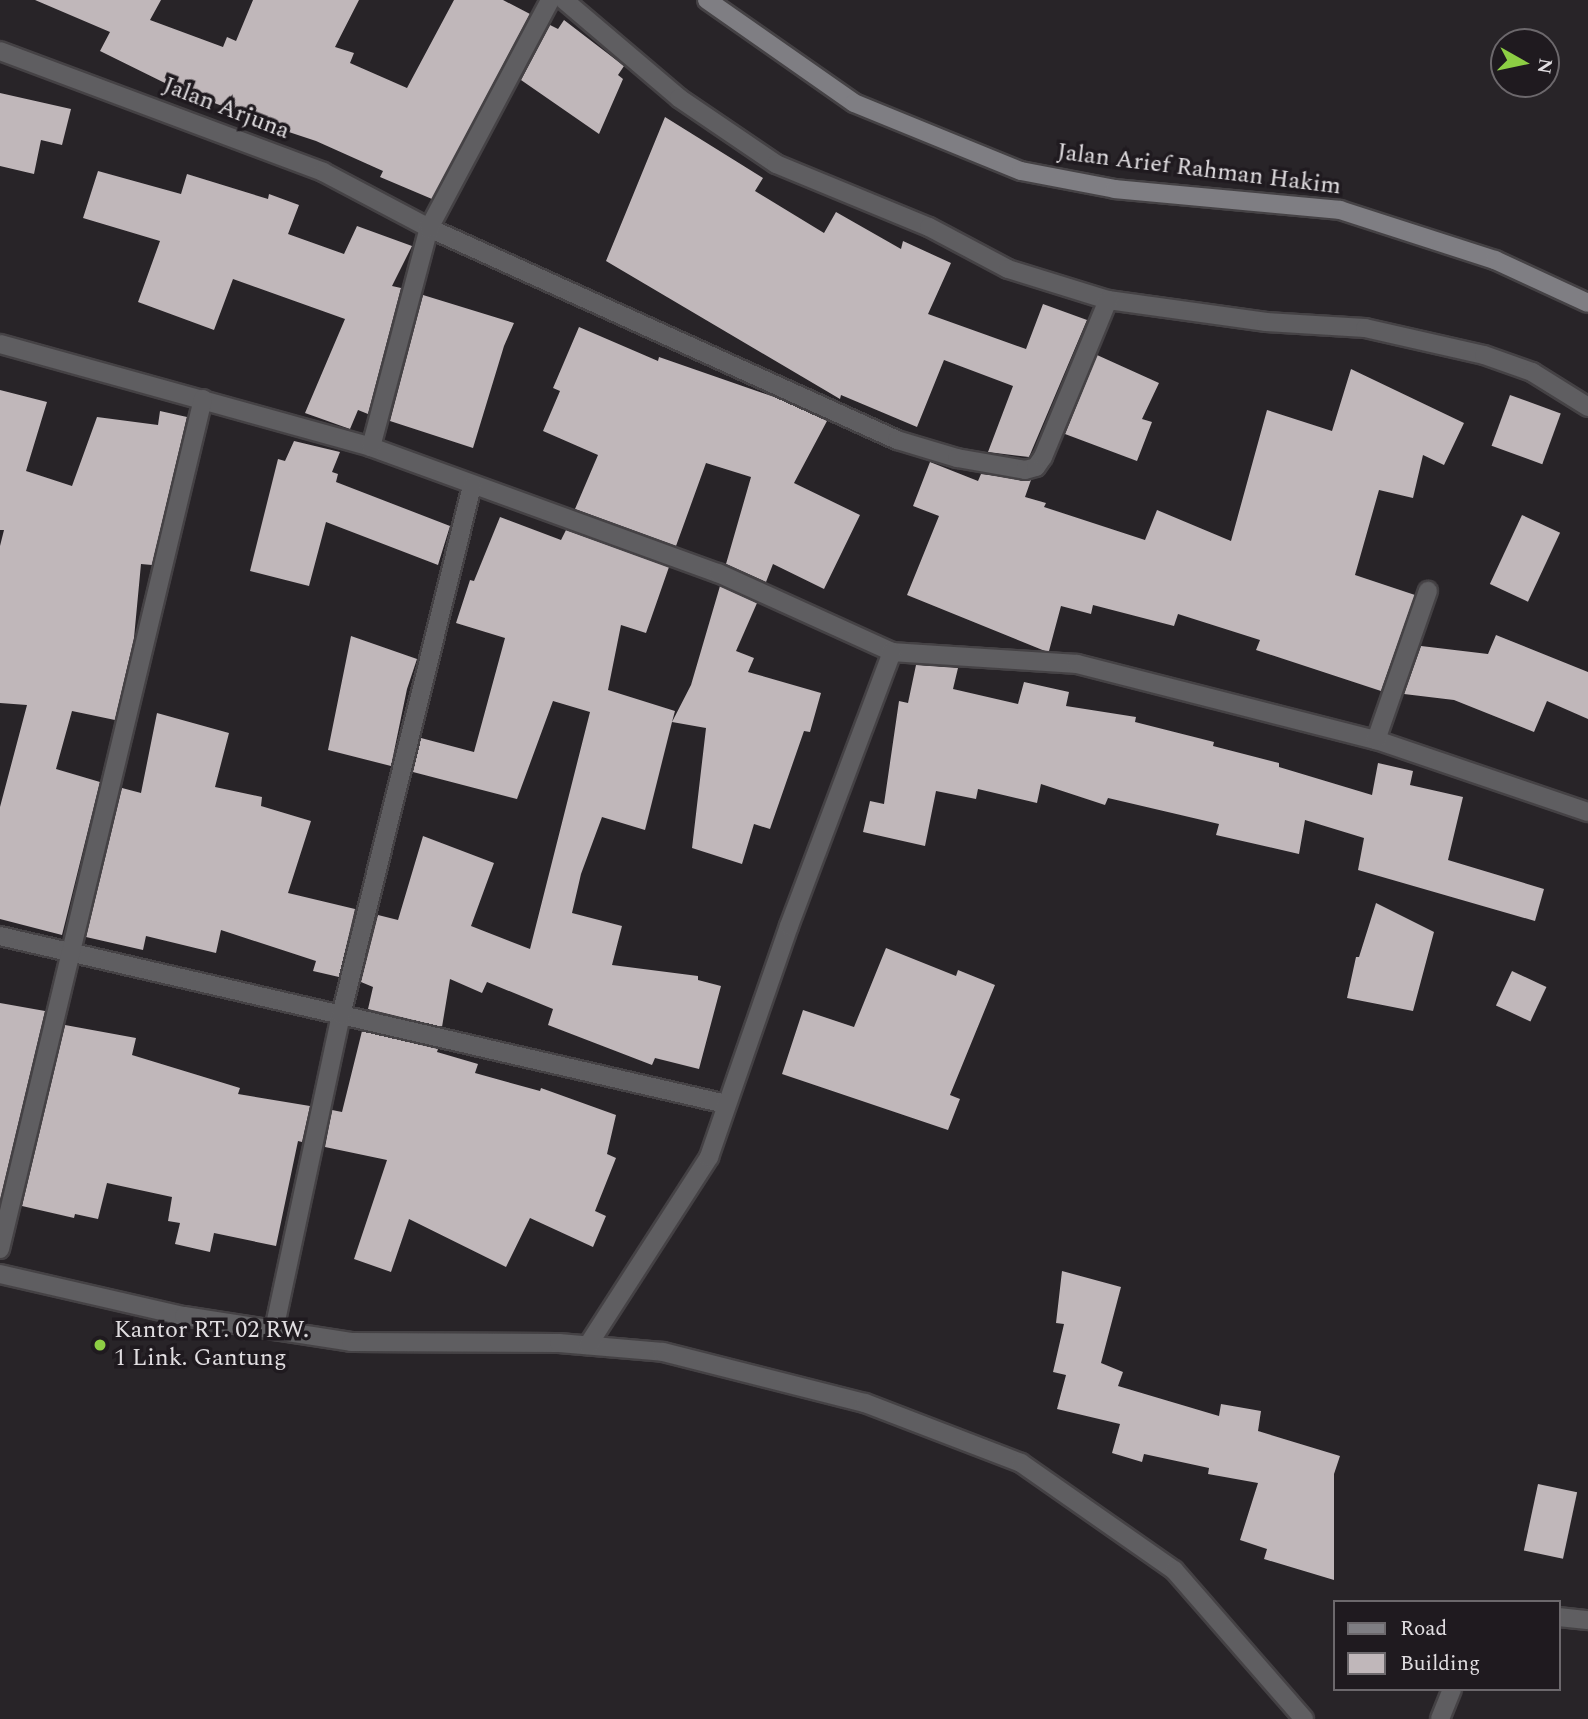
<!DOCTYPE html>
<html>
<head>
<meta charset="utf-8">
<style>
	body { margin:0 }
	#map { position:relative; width:1588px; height:1719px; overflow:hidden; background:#282428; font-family:Spectral,serif }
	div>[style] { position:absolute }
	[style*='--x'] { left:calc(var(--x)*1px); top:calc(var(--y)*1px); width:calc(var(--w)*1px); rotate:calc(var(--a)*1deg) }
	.building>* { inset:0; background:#c0b7ba; transform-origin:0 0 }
	.roads { filter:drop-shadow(2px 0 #454245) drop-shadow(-2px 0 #454245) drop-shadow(0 2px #454245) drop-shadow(0 -2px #454245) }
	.street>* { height:18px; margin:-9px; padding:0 9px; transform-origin:9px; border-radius:9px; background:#5f5e61 }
	.secondary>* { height:18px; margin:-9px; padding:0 9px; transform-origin:9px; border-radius:9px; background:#7f7e83 }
	.dots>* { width:19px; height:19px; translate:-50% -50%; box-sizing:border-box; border:4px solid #1f1a1f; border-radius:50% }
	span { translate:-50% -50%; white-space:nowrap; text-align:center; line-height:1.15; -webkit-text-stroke:7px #1f1a1f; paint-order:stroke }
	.street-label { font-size:24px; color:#e0dde0 }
	.poi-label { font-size:24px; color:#e0dde0 }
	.left { translate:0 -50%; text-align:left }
	.legend { position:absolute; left:1333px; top:1600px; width:228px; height:91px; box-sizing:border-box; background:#1f1a1f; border:2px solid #6c686c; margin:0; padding:9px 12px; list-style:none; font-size:21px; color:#e0dde0 }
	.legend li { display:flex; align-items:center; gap:14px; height:35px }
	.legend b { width:35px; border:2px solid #6c686c }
	.north { position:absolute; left:1490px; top:28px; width:70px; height:70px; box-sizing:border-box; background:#1f1a1f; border:2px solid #6c686c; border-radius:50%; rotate:99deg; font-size:19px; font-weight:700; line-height:28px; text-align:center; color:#e0dde0 }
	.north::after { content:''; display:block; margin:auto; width:24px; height:32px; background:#8dce44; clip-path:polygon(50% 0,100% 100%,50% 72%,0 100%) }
</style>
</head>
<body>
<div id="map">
	<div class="building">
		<div style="clip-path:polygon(35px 0,161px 0,150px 20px,223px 47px,227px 37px,236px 41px,253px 0,359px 0,335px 47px,354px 53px,350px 63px,407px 88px,454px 0,503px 0,530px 14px,432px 199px,380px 177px,383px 171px,316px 141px,240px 116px,241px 113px,177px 89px,100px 51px,110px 32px)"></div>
		<div style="clip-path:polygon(564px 20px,624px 66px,618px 75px,623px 79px,599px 134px,521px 80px,550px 25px,558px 29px)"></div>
		<div style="clip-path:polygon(0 93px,71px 109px,62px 145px,41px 140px,34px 174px,0 166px)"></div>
		<div style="clip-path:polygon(665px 117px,763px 178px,755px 191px,824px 233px,836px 212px,901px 249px,903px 241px,951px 263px,928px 314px,1026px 349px,1043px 304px,1087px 320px,1029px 457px,988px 452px,1013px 386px,944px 360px,917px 427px,841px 395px,840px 399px,606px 261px)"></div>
		<div style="clip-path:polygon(98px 171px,181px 194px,187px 174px,268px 199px,269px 194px,299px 205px,288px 234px,344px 254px,357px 226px,412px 246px,392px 286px,401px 288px,368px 414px,358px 410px,350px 429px,305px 413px,345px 319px,233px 279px,214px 330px,138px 302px,160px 241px,83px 218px)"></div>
		<div style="clip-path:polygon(423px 295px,514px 323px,504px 346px,473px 448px,390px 421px)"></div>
		<div style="clip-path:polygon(579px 327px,658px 361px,659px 357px,780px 399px,827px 421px,794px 483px,860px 515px,824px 589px,773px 564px,766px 582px,726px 564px,751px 477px,706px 463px,676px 546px,575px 509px,598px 455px,543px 431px,560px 391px,553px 388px)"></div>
		<div style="clip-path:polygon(1097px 355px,1159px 383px,1142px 419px,1152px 422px,1137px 461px,1065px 434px)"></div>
		<div style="clip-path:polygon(1351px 369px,1464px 423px,1444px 465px,1423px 455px,1413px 498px,1379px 490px,1355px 575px,1415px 595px,1381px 691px,1256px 650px,1260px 640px,1178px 614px,1174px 626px,1093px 605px,1091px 614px,1061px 606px,1049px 651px,1045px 651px,907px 595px,939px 516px,913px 506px,930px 462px,978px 481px,981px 474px,1031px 480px,1025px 497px,1046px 503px,1044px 507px,1145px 540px,1157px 510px,1231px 541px,1267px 410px,1332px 431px)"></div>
		<div style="clip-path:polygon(0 390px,47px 402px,26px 471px,72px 486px,97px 417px,158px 425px,160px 411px,187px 417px,152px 565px,141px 564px,134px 638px,115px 720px,72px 711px,56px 769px,100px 782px,62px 935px,0 919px,0 807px,27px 705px,0 703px,0 546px,4px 530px,0 530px)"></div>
		<div style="left:1510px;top:395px;width:54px;height:54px;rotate:20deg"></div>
		<div style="clip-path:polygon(294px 441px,340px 452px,332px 472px,338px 474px,336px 482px,450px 526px,438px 565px,326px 522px,309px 586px,250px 571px,278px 459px,285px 461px)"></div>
		<div style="left:1522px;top:515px;width:42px;height:76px;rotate:25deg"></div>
		<div style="clip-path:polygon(500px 517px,561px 540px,566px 530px,669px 567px,646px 633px,621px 625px,608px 690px,675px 711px,672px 722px,691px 685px,720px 586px,757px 603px,736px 651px,754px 658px,748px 672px,821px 693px,810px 732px,804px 731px,770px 829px,754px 824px,742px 864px,692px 848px,706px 728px,672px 722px,645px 830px,602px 817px,581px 874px,572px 913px,622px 926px,612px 965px,698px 976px,698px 980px,721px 986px,699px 1069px,655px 1058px,652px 1065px,548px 1025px,553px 1009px,487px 982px,482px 993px,450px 979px,442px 1027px,368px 1009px,373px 987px,361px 982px,378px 915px,398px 920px,423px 836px,494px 863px,471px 926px,530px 949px,590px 712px,553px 701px,517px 799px,413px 772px,421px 738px,474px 752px,505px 638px,456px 623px,470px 580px,474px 581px)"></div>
		<div style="clip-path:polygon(1496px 635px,1588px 672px,1588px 719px,1547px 701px,1534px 732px,1454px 700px,1404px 694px,1421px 646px,1488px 654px)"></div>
		<div style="clip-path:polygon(351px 636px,417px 659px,407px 689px,391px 766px,328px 750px)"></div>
		<div style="clip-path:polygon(916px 665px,958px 668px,953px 689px,1018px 704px,1024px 682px,1069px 692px,1066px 706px,1136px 717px,1135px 722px,1214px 742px,1213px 746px,1279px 763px,1279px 767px,1372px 795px,1378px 763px,1413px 771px,1410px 785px,1463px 797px,1448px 860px,1544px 889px,1535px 921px,1358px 870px,1364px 838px,1305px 820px,1299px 854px,1216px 835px,1219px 824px,1108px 798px,1105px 805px,1041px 784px,1037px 803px,978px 789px,976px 799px,936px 791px,925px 846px,863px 832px,870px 801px,884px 804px,899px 701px,908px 703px)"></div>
		<div style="clip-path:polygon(157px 713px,229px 733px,215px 787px,262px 797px,261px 806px,311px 821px,288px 893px,355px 909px,339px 977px,313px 971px,316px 961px,221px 930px,216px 953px,146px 936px,143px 950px,86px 937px,122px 788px,141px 793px)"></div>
		<div style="clip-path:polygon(1376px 903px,1434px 932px,1413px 1011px,1347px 998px,1356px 957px,1359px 957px)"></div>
		<div style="clip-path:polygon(886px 948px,956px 976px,958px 970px,995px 985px,950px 1095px,960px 1099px,948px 1130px,782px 1074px,803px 1010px,854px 1027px)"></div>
		<div style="left:1512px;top:971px;width:38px;height:38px;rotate:25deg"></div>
		<div style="clip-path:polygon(0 1003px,45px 1011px,0 1200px)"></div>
		<div style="clip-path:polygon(65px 1025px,136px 1038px,132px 1055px,240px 1088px,238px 1094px,310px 1106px,302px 1142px,298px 1141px,276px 1246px,214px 1233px,210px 1252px,175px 1244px,180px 1223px,168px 1221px,172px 1197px,107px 1183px,98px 1219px,75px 1214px,74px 1218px,22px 1206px)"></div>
		<div style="clip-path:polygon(362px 1031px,438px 1049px,437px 1052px,478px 1064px,475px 1073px,540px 1091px,541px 1088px,616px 1115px,607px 1154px,616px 1158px,595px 1211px,606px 1216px,593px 1247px,530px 1218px,506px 1267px,409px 1219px,391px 1272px,354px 1259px,387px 1160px,325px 1147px,332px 1110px,342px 1112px)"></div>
		<div style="clip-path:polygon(1062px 1271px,1121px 1287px,1101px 1363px,1123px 1372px,1118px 1386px,1219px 1416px,1221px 1404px,1261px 1411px,1258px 1431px,1340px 1456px,1334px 1474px,1334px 1580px,1264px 1559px,1267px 1549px,1240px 1540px,1258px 1483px,1208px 1474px,1209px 1468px,1144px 1454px,1142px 1462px,1112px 1453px,1120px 1424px,1057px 1409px,1066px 1375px,1053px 1372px,1064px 1324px,1056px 1323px)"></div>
		<div style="left:1538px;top:1484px;width:40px;height:68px;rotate:12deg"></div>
	</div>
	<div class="roads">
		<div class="street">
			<div style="--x:564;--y:0;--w:151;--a:40.4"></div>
			<div style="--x:679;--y:98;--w:117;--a:34.2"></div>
			<div style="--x:776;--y:164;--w:165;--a:22.4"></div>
			<div style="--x:929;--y:227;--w:89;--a:28"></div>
			<div style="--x:1008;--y:269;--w:105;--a:17.2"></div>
			<div style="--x:1108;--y:300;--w:160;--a:7.9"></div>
			<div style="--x:1266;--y:322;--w:99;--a:3.5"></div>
			<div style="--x:1365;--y:328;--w:122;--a:12.8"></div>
			<div style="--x:1484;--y:355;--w:51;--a:19.5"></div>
			<div style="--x:1532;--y:372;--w:66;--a:32"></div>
			<div style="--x:0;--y:51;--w:345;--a:20.5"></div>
			<div style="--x:323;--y:172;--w:120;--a:27.8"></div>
			<div style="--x:429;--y:228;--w:514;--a:24.37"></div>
			<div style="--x:897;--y:440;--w:63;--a:16.7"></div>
			<div style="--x:957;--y:458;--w:69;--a:10"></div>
			<div style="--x:1025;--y:470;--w:11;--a:-15"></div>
			<div style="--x:1036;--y:467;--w:12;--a:-55"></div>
			<div style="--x:1043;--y:457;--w:170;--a:-67.5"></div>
			<div style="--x:0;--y:344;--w:385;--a:15.5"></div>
			<div style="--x:371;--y:447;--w:369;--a:20"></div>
			<div style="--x:718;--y:573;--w:191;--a:24.4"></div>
			<div style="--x:892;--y:652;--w:185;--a:3.7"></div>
			<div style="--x:1077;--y:664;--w:309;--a:14.3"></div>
			<div style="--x:1376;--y:740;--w:224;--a:18.8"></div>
			<div style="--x:371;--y:447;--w:227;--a:-75.2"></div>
			<div style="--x:429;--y:228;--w:258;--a:-62"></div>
			<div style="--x:1376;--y:740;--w:158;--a:-70.8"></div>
			<div style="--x:0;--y:936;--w:745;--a:13.03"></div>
			<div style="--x:0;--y:1249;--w:874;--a:-76.57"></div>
			<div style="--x:0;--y:1274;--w:189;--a:12.9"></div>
			<div style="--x:184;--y:1316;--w:169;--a:8.8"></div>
			<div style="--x:351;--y:1342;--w:208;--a:0.3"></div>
			<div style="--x:559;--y:1343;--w:104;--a:4.9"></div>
			<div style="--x:663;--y:1352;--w:208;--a:14.2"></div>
			<div style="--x:865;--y:1403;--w:167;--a:21"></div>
			<div style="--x:1021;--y:1463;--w:187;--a:35"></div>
			<div style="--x:1174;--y:1570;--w:198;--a:48.9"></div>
			<div style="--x:274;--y:1330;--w:322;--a:-78"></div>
			<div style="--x:341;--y:1015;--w:545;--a:-76.09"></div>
			<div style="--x:588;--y:1345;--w:224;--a:-57.2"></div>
			<div style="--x:709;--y:1157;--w:244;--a:-70.9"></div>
			<div style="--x:789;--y:926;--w:293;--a:-69.4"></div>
			<div style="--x:1558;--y:1617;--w:30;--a:6"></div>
			<div style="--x:1440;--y:1719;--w:32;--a:-68"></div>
		</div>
		<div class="secondary">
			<div style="--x:707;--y:0;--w:179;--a:35"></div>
			<div style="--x:854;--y:103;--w:180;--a:22.2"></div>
			<div style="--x:1021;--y:171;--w:96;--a:10.8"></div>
			<div style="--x:1115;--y:189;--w:226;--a:5.3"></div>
			<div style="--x:1340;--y:210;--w:163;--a:17.9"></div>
			<div style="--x:1495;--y:260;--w:102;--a:24.8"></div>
		</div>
	</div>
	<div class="dots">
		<div style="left:100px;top:1345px;background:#8dce44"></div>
	</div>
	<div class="street-label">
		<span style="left:226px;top:109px;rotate:21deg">Jalan Arjuna</span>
		<span style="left:1199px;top:170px;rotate:7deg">Jalan Arief Rahman Hakim</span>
	</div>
	<div class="poi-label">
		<span class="left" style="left:114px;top:1345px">Kantor RT. 02 RW.<br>1 Link. Gantung</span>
	</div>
	<ul class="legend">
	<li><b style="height:9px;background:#7f7e83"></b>Road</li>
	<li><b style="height:19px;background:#c0b7ba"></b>Building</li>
	</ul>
	<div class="north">N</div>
</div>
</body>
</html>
